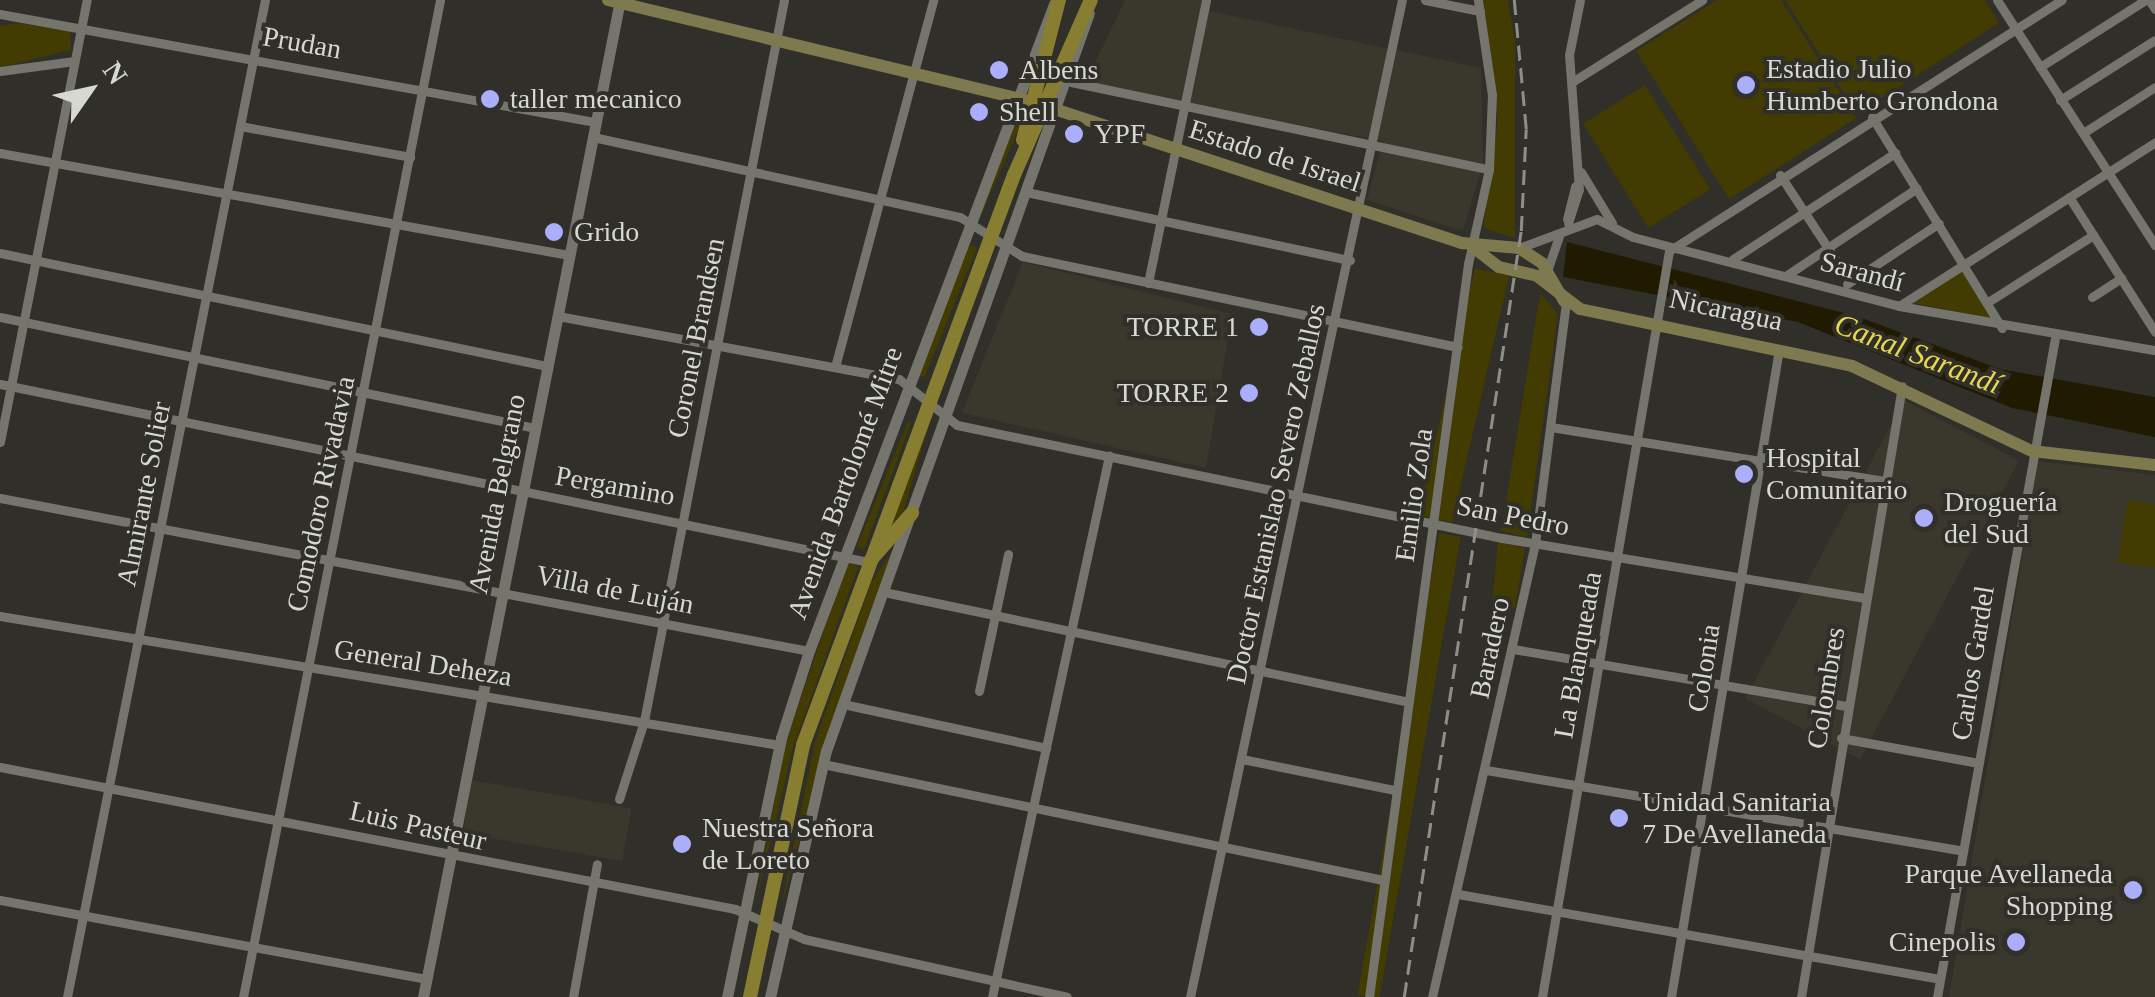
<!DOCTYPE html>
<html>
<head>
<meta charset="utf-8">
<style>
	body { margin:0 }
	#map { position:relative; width:2155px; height:997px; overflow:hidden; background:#302f29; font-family:"Times New Roman",serif }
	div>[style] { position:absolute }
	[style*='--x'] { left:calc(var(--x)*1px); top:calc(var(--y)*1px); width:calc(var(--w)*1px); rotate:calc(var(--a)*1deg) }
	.built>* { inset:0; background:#3a382c; transform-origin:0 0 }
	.green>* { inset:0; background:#423b02; transform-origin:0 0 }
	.water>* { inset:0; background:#201b00 }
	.minor>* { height:9px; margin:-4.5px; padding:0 4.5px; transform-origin:4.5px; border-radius:4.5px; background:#75746d }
	.tertiary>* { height:11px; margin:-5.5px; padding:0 5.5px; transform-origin:5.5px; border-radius:5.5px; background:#75746d }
	.secondary>* { height:12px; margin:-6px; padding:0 6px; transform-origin:6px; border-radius:6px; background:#7e794f }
	.primary>* { height:14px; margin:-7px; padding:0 7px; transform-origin:7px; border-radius:7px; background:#877e31 }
	.rail>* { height:2.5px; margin-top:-1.25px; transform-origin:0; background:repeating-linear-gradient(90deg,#8e8d88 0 15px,transparent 0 23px) }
	.dots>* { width:28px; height:28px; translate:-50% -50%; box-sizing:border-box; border:5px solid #302f29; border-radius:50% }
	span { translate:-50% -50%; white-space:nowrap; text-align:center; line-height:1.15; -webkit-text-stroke:8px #302f29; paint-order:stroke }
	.street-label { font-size:28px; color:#d7d7d3 }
	.poi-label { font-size:28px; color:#d7d7d3 }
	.left { translate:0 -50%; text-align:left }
	.right { translate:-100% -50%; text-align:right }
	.water-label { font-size:30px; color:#e9d74f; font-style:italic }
	.north { position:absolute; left:40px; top:40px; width:100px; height:100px; -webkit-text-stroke:8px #302f29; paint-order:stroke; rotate:56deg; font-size:28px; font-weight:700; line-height:40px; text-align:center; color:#d7d7d3 }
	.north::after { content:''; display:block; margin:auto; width:35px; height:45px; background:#d7d7d3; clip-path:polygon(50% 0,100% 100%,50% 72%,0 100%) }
</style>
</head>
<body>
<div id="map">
	<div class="built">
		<div style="clip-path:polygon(1125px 0,1206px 0,1205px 10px,1481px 68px,1483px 163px,1463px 231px,1367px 200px,1383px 141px,1085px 84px)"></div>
		<div style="clip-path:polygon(1023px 262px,1232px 314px,1206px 468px,962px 413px)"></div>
		<div style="left:1904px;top:400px;width:130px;height:338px;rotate:28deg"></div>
		<div style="clip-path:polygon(2038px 461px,2155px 475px,2155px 997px,1949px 997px)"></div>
		<div style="left:472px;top:780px;width:162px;height:54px;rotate:10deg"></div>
	</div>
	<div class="green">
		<div style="clip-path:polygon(1483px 0,1508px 0,1515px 42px,1515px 238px,1483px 228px,1498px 120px)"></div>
		<div style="clip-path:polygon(1717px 0,1781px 0,1856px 118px,1729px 199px,1636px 51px)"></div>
		<div style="clip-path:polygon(1785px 0,1985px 0,1999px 23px,1857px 114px)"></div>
		<div style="clip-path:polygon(17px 23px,70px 31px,71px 50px,0 67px,0 26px)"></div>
		<div style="left:1645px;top:85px;width:123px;height:73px;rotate:58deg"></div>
		<div style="clip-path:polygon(1016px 111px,1025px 114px,981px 216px)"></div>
		<div style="left:967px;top:243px;width:11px;height:141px;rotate:22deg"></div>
		<div style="left:1475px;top:268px;width:35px;height:253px;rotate:13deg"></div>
		<div style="clip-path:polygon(1962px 271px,1994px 319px,1914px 303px)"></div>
		<div style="clip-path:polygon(1534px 286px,1558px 314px,1527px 537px,1501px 531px,1540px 294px)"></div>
		<div style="clip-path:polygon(909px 419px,911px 423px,864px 549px,857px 546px)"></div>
		<div style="clip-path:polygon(928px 427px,899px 527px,882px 547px)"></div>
		<div style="clip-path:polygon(2128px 500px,2155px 505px,2155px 568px,2117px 562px)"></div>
		<div style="left:1439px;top:533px;width:22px;height:469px;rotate:10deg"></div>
		<div style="clip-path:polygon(1498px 542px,1525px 548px,1515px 608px,1492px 603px)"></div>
		<div style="clip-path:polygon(896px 546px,835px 711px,780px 912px,815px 742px,871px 583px)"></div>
		<div style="clip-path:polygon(847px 562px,858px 567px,792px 751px,755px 907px,784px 748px)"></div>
	</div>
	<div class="water">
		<div style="clip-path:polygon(1567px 242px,1856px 316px,2000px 369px,2155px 397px,2155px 437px,2012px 408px,1798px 322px,1563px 277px)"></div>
	</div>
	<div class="minor">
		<div style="--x:1425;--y:0;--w:56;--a:11.3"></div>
		<div style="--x:1997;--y:0;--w:292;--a:57.2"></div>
		<div style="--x:2149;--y:0;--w:11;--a:56"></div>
		<div style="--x:0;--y:14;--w:605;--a:10.29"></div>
		<div style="--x:2040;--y:67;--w:125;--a:-32.5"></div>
		<div style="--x:0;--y:71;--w:75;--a:-7.7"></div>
		<div style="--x:1071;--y:82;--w:427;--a:11.8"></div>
		<div style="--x:1572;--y:82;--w:154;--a:-32.2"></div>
		<div style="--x:2060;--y:100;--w:112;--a:-32.3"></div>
		<div style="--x:1872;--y:117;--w:248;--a:58.4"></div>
		<div style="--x:240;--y:126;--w:173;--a:10.3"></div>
		<div style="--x:2083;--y:133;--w:85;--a:-32.6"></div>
		<div style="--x:593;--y:137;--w:376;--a:12.3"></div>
		<div style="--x:960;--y:217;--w:73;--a:32.2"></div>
		<div style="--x:1022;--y:256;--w:445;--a:11.8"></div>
		<div style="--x:0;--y:153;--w:578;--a:10.16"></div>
		<div style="--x:1581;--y:172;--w:60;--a:58.7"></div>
		<div style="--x:1780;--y:175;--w:126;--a:56.7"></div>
		<div style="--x:1031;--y:193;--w:326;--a:11.9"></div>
		<div style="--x:2069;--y:197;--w:160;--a:57.5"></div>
		<div style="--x:1567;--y:219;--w:34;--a:-76"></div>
		<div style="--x:1568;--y:223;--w:35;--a:-72"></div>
		<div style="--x:1579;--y:190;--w:135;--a:-94.2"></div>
		<div style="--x:1569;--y:55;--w:56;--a:-78.7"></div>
		<div style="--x:1519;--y:248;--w:83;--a:-20.4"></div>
		<div style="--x:1597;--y:219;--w:40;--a:26.6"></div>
		<div style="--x:1633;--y:237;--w:275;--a:14.5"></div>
		<div style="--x:1899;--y:306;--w:260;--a:9.8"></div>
		<div style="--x:0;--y:253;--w:559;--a:11.67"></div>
		<div style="--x:1733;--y:259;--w:194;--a:-33.2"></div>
		<div style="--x:1547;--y:271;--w:37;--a:-71"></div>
		<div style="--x:1787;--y:275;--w:156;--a:-33.8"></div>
		<div style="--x:1148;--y:283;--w:289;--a:-78.4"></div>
		<div style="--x:1847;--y:284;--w:110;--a:-33.5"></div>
		<div style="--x:2092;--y:297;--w:35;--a:-33"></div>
		<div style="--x:1988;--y:302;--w:125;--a:-32.5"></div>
		<div style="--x:1899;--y:306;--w:304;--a:-32.6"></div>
		<div style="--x:558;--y:316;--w:347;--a:10.5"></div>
		<div style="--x:899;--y:379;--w:74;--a:38.4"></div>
		<div style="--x:957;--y:425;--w:557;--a:11.71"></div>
		<div style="--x:1502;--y:538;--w:366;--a:9.4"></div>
		<div style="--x:0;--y:317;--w:546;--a:11.72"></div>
		<div style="--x:835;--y:367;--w:380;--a:-75"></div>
		<div style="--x:0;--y:384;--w:887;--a:11.58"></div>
		<div style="--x:1551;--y:427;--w:338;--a:9.2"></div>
		<div style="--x:0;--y:442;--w:450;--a:-78.9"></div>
		<div style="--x:0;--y:498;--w:823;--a:10.71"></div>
		<div style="--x:884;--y:592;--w:536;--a:11.83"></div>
		<div style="--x:0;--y:616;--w:790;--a:9.4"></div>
		<div style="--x:1513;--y:649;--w:338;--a:9.7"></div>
		<div style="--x:979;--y:691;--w:140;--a:-78"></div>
		<div style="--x:843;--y:704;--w:208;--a:12.2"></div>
		<div style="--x:1841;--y:738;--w:140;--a:10.3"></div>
		<div style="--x:1242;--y:759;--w:156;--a:11.5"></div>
		<div style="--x:823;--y:764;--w:572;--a:11.7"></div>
		<div style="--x:0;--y:767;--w:749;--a:10.93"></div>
		<div style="--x:735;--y:909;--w:75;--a:23.5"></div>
		<div style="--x:804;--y:939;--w:269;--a:12.4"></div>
		<div style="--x:1486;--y:770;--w:484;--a:9.6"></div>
		<div style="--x:619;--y:799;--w:82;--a:-72.2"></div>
		<div style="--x:644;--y:721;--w:734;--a:-79.01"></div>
		<div style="--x:1458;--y:894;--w:489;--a:10"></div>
		<div style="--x:0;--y:900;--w:433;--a:10.5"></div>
		<div style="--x:67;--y:997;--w:1016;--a:-78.77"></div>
		<div style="--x:243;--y:997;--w:1016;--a:-78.82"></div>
		<div style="--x:573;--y:997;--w:135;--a:-79.8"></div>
		<div style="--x:992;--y:997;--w:554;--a:-77.8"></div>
		<div style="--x:1190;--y:997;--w:1019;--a:-78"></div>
		<div style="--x:1369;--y:997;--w:740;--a:-82.31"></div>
		<div style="--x:1468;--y:264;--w:97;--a:-77.5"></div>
		<div style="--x:1489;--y:169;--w:74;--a:-87.7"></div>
		<div style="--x:1492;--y:95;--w:96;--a:-98.4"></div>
		<div style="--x:1432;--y:997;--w:465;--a:-77.2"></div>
		<div style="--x:1535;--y:544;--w:243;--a:-82.7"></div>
		<div style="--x:1542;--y:997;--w:757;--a:-80.34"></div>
		<div style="--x:1669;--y:251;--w:466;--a:-32.6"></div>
		<div style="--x:1671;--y:997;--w:657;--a:-80.54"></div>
		<div style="--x:1801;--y:997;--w:619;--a:-80.61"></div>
		<div style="--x:1937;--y:997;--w:669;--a:-79.85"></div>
	</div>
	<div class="tertiary">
		<div style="--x:423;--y:997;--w:1016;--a:-78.82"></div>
		<div style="--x:727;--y:997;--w:265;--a:-78.2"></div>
		<div style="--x:781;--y:738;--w:91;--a:-72.2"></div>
		<div style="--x:809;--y:651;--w:692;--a:-69.26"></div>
		<div style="--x:770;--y:997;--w:252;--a:-77.2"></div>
		<div style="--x:826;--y:751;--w:783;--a:-70.39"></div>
	</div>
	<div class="secondary">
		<div style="--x:608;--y:0;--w:437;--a:13.5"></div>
		<div style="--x:1033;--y:102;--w:452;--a:18.2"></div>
		<div style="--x:1462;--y:243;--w:57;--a:5"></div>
		<div style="--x:1519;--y:248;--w:27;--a:33"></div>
		<div style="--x:1542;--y:263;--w:44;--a:59.9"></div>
		<div style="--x:1473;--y:247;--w:33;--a:38"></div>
		<div style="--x:1499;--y:267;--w:39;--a:13"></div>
		<div style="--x:1537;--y:276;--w:54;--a:37.5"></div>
		<div style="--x:1580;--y:309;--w:278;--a:11.8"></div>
		<div style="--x:1852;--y:366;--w:199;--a:25.3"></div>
		<div style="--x:2032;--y:451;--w:124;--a:6.5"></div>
	</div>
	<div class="primary">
		<div style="--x:1023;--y:140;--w:145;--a:-75.6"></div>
		<div style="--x:870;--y:561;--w:64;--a:-48.8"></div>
		<div style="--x:750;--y:997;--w:258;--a:-78.1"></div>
		<div style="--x:803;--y:745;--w:608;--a:-69.69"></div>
		<div style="--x:1014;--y:175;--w:191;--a:-66.3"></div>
	</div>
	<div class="rail">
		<div style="--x:1404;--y:997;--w:775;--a:-81.32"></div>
		<div style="--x:1521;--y:231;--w:102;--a:-87.2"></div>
		<div style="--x:1526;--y:129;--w:130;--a:-95.3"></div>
	</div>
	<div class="dots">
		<div style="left:999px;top:70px;background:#abaffb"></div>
		<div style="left:1746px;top:85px;background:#abaffb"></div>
		<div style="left:490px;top:99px;background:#abaffb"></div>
		<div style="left:979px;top:112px;background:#abaffb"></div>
		<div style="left:1074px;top:134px;background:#abaffb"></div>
		<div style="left:554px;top:232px;background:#abaffb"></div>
		<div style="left:1259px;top:327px;background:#abaffb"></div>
		<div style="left:1249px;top:393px;background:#abaffb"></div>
		<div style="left:1744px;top:474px;background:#abaffb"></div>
		<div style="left:1924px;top:518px;background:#abaffb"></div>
		<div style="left:1619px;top:818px;background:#abaffb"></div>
		<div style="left:682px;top:844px;background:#abaffb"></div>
		<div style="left:2133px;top:890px;background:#abaffb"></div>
		<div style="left:2016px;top:942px;background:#abaffb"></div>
	</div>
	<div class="street-label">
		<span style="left:302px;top:43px;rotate:10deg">Prudan</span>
		<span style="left:1275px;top:156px;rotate:18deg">Estado de Israel</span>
		<span style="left:1862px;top:272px;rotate:15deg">Sarandí</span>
		<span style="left:1726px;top:310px;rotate:12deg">Nicaragua</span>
		<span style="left:696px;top:338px;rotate:-79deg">Coronel Brandsen</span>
		<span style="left:845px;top:483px;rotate:-70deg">Avenida Bartolomé Mitre</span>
		<span style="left:615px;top:486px;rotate:10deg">Pergamino</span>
		<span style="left:144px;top:494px;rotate:-79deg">Almirante Solier</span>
		<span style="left:321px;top:494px;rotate:-78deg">Comodoro Rivadavia</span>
		<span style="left:497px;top:494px;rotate:-79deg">Avenida Belgrano</span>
		<span style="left:1276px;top:494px;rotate:-78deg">Doctor Estanislao Severo Zeballos</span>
		<span style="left:1414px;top:495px;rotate:-82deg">Emilio Zola</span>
		<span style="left:1513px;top:516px;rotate:11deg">San Pedro</span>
		<span style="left:615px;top:590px;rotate:11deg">Villa de Luján</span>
		<span style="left:1490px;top:648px;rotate:-78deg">Baradero</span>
		<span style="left:1578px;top:655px;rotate:-80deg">La Blanqueada</span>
		<span style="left:423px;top:663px;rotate:9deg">General Deheza</span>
		<span style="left:1973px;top:663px;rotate:-81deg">Carlos Gardel</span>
		<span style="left:1704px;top:668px;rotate:-81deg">Colonia</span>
		<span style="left:1826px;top:688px;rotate:-81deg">Colombres</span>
		<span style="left:418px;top:826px;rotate:13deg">Luis Pasteur</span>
	</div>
	<div class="poi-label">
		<span class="left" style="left:1766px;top:85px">Estadio Julio<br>Humberto Grondona</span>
		<span class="left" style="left:1019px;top:70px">Albens</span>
		<span class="left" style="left:510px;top:99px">taller mecanico</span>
		<span class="left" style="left:999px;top:112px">Shell</span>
		<span class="left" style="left:1094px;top:134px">YPF</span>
		<span class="left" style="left:574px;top:232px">Grido</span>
		<span class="right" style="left:1239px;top:327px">TORRE 1</span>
		<span class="right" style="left:1229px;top:393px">TORRE 2</span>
		<span class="left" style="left:1766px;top:474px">Hospital<br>Comunitario</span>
		<span class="left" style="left:1944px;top:518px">Droguería<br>del Sud</span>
		<span class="left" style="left:1642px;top:818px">Unidad Sanitaria<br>7 De Avellaneda</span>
		<span class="left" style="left:702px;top:844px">Nuestra Señora<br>de Loreto</span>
		<span class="right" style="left:2113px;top:890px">Parque Avellaneda<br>Shopping</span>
		<span class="right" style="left:1996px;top:942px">Cinepolis</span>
	</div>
	<div class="water-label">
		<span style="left:1918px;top:354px;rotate:21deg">Canal Sarandí</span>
	</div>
	<div class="north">N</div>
</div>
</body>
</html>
